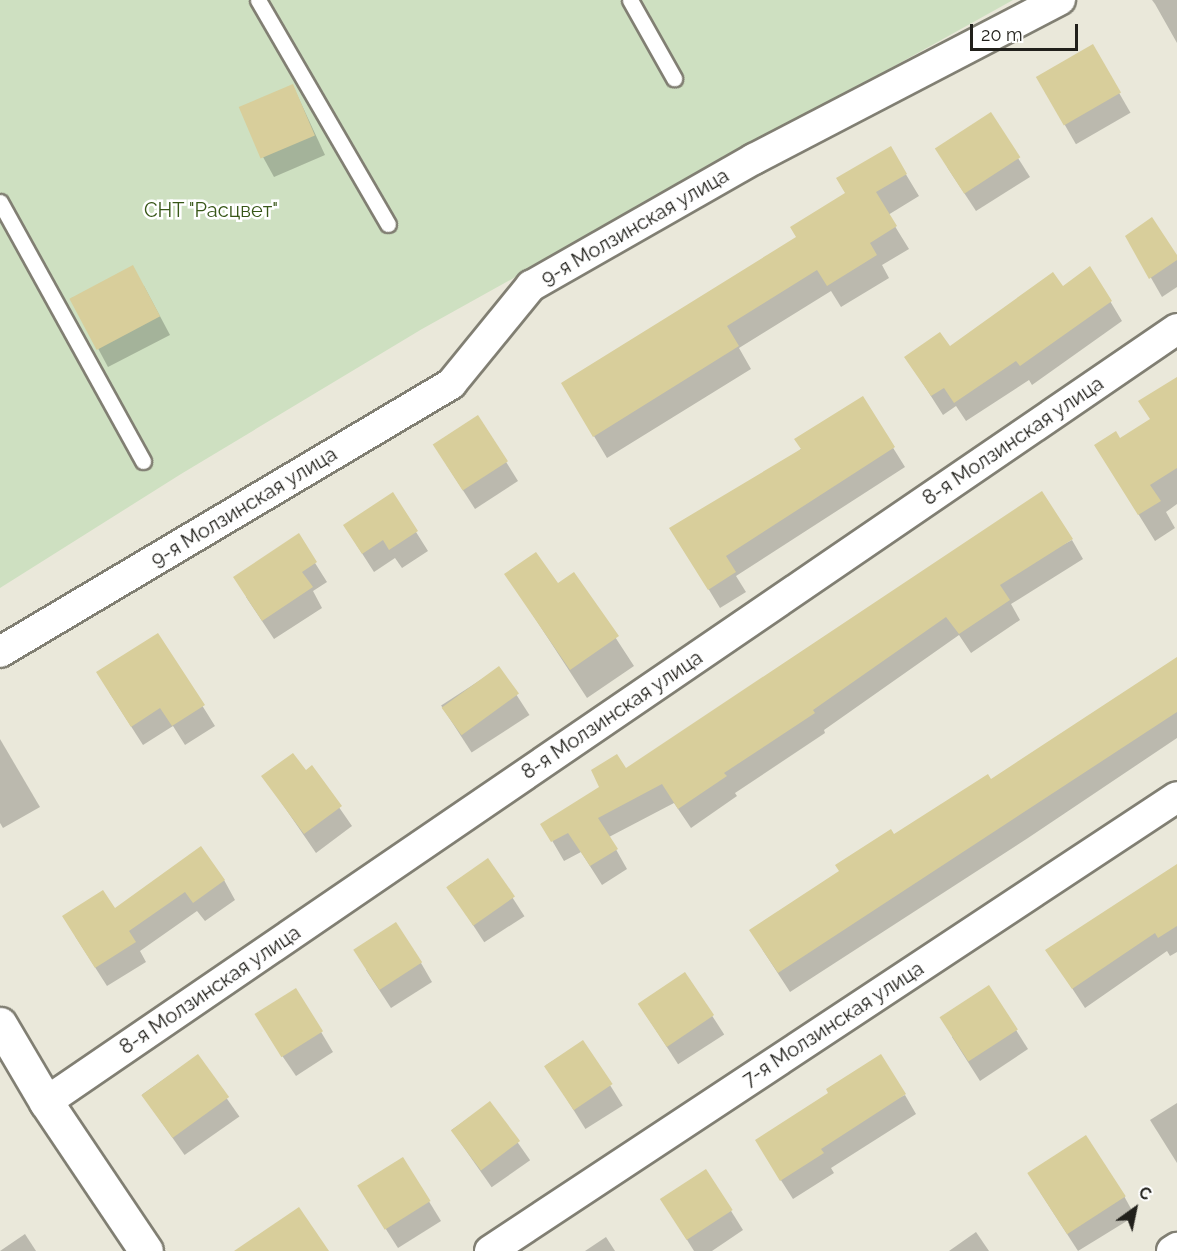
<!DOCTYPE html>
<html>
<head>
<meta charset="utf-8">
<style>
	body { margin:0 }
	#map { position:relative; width:1177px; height:1251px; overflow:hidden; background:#eae8da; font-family:Raleway,sans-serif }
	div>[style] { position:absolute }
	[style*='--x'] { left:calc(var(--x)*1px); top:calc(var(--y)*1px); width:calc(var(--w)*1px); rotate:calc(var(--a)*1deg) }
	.green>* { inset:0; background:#cee0c1 }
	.shadow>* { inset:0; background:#0003; transform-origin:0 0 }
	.building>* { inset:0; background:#d8ce9b; transform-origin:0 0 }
	.roads { filter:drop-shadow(2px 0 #817f73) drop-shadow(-2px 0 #817f73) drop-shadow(0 2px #817f73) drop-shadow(0 -2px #817f73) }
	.service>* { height:15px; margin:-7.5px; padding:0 7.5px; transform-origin:7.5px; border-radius:7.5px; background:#fff }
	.minor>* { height:30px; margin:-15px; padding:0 15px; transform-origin:15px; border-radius:15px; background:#fff }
	.tertiary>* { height:33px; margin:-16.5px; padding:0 16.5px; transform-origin:16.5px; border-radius:16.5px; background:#fff }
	span { translate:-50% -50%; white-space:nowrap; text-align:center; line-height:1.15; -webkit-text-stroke:5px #fff; paint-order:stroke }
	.park-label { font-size:20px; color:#375617 }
	.street-label { font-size:20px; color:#21201b }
	.north { position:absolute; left:1105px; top:1179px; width:60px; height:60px; -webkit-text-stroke:4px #fff; paint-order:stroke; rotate:33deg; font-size:16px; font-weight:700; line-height:24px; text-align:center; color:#21201b }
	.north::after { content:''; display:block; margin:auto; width:21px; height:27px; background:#21201b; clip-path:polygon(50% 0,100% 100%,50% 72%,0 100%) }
	.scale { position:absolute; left:970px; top:24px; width:108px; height:27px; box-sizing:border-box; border:3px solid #21201b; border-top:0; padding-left:8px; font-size:18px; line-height:21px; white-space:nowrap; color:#21201b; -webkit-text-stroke:4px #fff; paint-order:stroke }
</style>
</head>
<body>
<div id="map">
	<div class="green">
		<div style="clip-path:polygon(0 0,1013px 0,422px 329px,181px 474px,0 588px)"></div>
	</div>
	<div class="shadow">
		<div style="clip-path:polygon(1152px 0,1177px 0,1177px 43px,1155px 4px)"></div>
		<div style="left:1092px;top:46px;width:77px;height:63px;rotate:60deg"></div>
		<div style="clip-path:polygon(293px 86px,325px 155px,274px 177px,263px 157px)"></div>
		<div style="clip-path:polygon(890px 148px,919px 196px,888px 215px,909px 249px,882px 265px,889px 278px,841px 307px,831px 291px,739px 348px,751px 369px,607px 458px,563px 384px,798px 238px,847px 194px)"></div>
		<div style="clip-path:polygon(1018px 158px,1030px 177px,976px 211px,947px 167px)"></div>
		<div style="clip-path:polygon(1127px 236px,1177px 257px,1177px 287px,1162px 297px)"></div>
		<div style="clip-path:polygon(144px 286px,170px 335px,108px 367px,71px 298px)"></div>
		<div style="clip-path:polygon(1063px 288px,1110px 301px,1122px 321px,1032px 385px,1029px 380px,966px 421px,956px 406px,943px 415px,906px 357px,949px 348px)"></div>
		<div style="clip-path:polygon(1177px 378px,1177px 504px,1166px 512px,1175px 528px,1155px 541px,1096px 446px,1120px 440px,1151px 420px)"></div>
		<div style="clip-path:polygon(862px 398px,905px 467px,736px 576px,746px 592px,720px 608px,683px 547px)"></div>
		<div style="clip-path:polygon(478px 417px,518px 481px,475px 509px,446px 464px)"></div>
		<div style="clip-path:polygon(392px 494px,428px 551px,402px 568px,395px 558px,374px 572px,356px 544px)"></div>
		<div style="clip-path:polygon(298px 536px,327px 582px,313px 591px,322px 608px,274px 639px,246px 597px)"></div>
		<div style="clip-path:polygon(1072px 540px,1083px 559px,1011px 604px,1020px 620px,971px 653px,959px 635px,824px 730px,825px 733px,735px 793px,737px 796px,691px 828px,674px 803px,609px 837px,627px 869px,602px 885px,581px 852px,564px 861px,543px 825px,626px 770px)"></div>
		<div style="clip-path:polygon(506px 574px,557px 585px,574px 574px,634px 666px,587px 698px)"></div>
		<div style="clip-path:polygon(158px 635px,215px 726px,185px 745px,173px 726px,143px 745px,109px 692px)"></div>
		<div style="clip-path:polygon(1177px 658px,1177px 738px,1028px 838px,790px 992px,762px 949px,894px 837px,990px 781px)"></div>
		<div style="left:499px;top:668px;width:56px;height:69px;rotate:57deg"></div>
		<div style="clip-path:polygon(0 739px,40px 807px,3px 828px,0 823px)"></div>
		<div style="clip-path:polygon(311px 767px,352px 826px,316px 853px,263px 776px,305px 772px)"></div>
		<div style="left:488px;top:860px;width:67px;height:48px;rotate:57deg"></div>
		<div style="clip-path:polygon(1177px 865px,1177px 952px,1170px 956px,1167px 951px,1085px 1008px,1047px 950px)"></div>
		<div style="clip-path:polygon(224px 880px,235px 900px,205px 921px,197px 911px,140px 951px,146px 962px,107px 986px,75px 936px,114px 910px)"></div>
		<div style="clip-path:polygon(421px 963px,432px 982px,391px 1008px,366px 970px)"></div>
		<div style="left:685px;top:974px;width:72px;height:55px;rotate:57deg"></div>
		<div style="clip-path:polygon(989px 987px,1028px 1049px,980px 1081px,952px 1037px)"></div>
		<div style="clip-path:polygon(296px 990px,333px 1052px,296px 1076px,268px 1035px)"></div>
		<div style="left:583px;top:1042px;width:75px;height:44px;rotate:58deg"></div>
		<div style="left:197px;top:1056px;width:74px;height:67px;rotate:55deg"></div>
		<div style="clip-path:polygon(905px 1095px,916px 1114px,831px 1168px,834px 1173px,793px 1199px,768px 1160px)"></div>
		<div style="left:490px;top:1103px;width:70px;height:47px;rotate:55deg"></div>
		<div style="clip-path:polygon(1177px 1103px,1177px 1163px,1150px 1120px)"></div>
		<div style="clip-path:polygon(403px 1159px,441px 1221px,398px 1248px,371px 1206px)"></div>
		<div style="clip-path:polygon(706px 1171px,743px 1230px,712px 1251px,694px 1251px,662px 1200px)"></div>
		<div style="clip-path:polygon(1040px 1192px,1124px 1196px,1135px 1216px,1078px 1251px)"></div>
		<div style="clip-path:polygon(976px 1232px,989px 1251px,949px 1251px)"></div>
		<div style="clip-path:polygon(25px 1234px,36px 1251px,0 1251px)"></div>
		<div style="clip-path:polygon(606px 1237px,615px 1251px,585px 1251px)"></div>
	</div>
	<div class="building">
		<div style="left:1093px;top:44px;width:56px;height:66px;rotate:60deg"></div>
		<div style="left:293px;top:84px;width:56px;height:59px;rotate:67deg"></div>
		<div style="left:991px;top:112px;width:54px;height:67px;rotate:57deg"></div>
		<div style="clip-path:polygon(891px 146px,907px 174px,876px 192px,897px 226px,870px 243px,877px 255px,827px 286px,817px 270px,727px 326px,739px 346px,593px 437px,561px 383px,796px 237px,790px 227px,845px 193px,836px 178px)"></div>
		<div style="clip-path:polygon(1152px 217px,1177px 255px,1177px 260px,1149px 279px,1125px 236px)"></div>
		<div style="left:133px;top:265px;width:58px;height:72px;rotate:62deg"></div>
		<div style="clip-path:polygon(1090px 266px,1112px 301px,1020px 366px,1016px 361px,954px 403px,944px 388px,931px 396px,904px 357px,940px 332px,950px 346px,1053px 272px,1063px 286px)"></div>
		<div style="clip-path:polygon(1177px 377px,1177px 468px,1150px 485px,1161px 501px,1138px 515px,1094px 445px,1116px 431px,1120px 438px,1150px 419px,1138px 401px)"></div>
		<div style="clip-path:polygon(863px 396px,895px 447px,726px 556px,736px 572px,708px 590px,669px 528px,801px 449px,794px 439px)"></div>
		<div style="left:478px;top:415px;width:55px;height:54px;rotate:57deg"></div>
		<div style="clip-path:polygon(1042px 491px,1073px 539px,1000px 585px,1010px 600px,959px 634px,946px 617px,813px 710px,815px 713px,724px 773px,727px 776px,678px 809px,662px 784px,598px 818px,618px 849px,590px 866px,568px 833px,551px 842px,540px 824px,599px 787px,591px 770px,617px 754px,626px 768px)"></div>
		<div style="clip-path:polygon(393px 492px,418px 531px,389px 550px,383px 540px,362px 554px,343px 525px)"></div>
		<div style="clip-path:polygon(299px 533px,317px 562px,302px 572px,313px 587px,262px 621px,233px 577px)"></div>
		<div style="clip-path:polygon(536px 552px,558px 583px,574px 572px,619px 636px,570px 670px,504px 574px)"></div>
		<div style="clip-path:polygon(158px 633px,205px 705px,172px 726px,160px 708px,131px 727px,96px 672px)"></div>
		<div style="clip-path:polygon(1177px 657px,1177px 712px,778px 973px,749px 930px,839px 871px,835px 865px,891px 829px,894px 834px,988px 774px,991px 779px)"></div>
		<div style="left:499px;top:666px;width:34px;height:71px;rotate:54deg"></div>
		<div style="clip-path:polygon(293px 753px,306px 770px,312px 765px,342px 806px,304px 834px,261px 776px)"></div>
		<div style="clip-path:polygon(201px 846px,225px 880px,193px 903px,185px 892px,129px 931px,136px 942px,95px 968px,62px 916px,103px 890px,115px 908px)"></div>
		<div style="left:488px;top:858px;width:47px;height:51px;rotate:55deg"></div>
		<div style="clip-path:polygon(1177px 864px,1177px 926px,1158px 938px,1155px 933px,1072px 989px,1045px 950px)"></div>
		<div style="left:396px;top:922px;width:48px;height:51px;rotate:57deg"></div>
		<div style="left:685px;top:972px;width:52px;height:57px;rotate:56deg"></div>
		<div style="left:989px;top:985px;width:53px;height:59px;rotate:57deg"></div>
		<div style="left:296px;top:988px;width:51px;height:49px;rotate:58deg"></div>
		<div style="left:583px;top:1040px;width:53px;height:47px;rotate:56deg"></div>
		<div style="left:198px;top:1054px;width:53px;height:70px;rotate:54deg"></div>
		<div style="clip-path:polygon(881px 1054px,906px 1094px,821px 1149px,824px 1153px,780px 1181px,755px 1140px,828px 1093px,826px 1089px)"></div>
		<div style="left:490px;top:1101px;width:50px;height:49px;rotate:53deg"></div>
		<div style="left:1086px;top:1135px;width:73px;height:70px;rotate:57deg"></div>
		<div style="left:403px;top:1157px;width:52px;height:54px;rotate:58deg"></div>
		<div style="left:706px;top:1169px;width:49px;height:55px;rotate:57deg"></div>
		<div style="clip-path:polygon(299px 1207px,329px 1251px,234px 1251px)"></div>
	</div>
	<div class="roads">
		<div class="service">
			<div style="--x:258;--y:0;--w:259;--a:59.9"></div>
			<div style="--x:630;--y:0;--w:90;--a:60.6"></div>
			<div style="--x:0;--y:202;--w:296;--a:61.1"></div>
		</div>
		<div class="minor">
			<div style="--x:0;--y:652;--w:525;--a:-30.72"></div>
			<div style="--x:451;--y:384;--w:127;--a:-50.8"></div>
			<div style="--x:531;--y:286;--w:257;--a:-29.7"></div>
			<div style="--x:754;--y:159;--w:345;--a:-27.5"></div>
			<div style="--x:46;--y:1102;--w:1370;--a:-34.35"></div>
			<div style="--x:490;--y:1251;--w:823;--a:-33.46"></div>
			<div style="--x:1172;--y:1251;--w:6;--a:-31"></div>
		</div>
		<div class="tertiary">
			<div style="--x:0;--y:1024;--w:91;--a:59.5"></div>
			<div style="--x:46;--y:1102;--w:179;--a:56.1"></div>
		</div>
	</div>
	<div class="park-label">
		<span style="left:211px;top:210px">СНТ "Расцвет"</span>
	</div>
	<div class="street-label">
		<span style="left:635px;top:227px;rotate:-30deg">9-я Молзинская улица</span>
		<span style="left:1013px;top:441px;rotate:-34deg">8-я Молзинская улица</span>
		<span style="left:244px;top:507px;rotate:-31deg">9-я Молзинская улица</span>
		<span style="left:612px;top:715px;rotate:-34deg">8-я Молзинская улица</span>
		<span style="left:210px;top:990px;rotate:-34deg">8-я Молзинская улица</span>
		<span style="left:833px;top:1024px;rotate:-33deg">7-я Молзинская улица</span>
	</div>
	<div class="north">С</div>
	<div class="scale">20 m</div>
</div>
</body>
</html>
